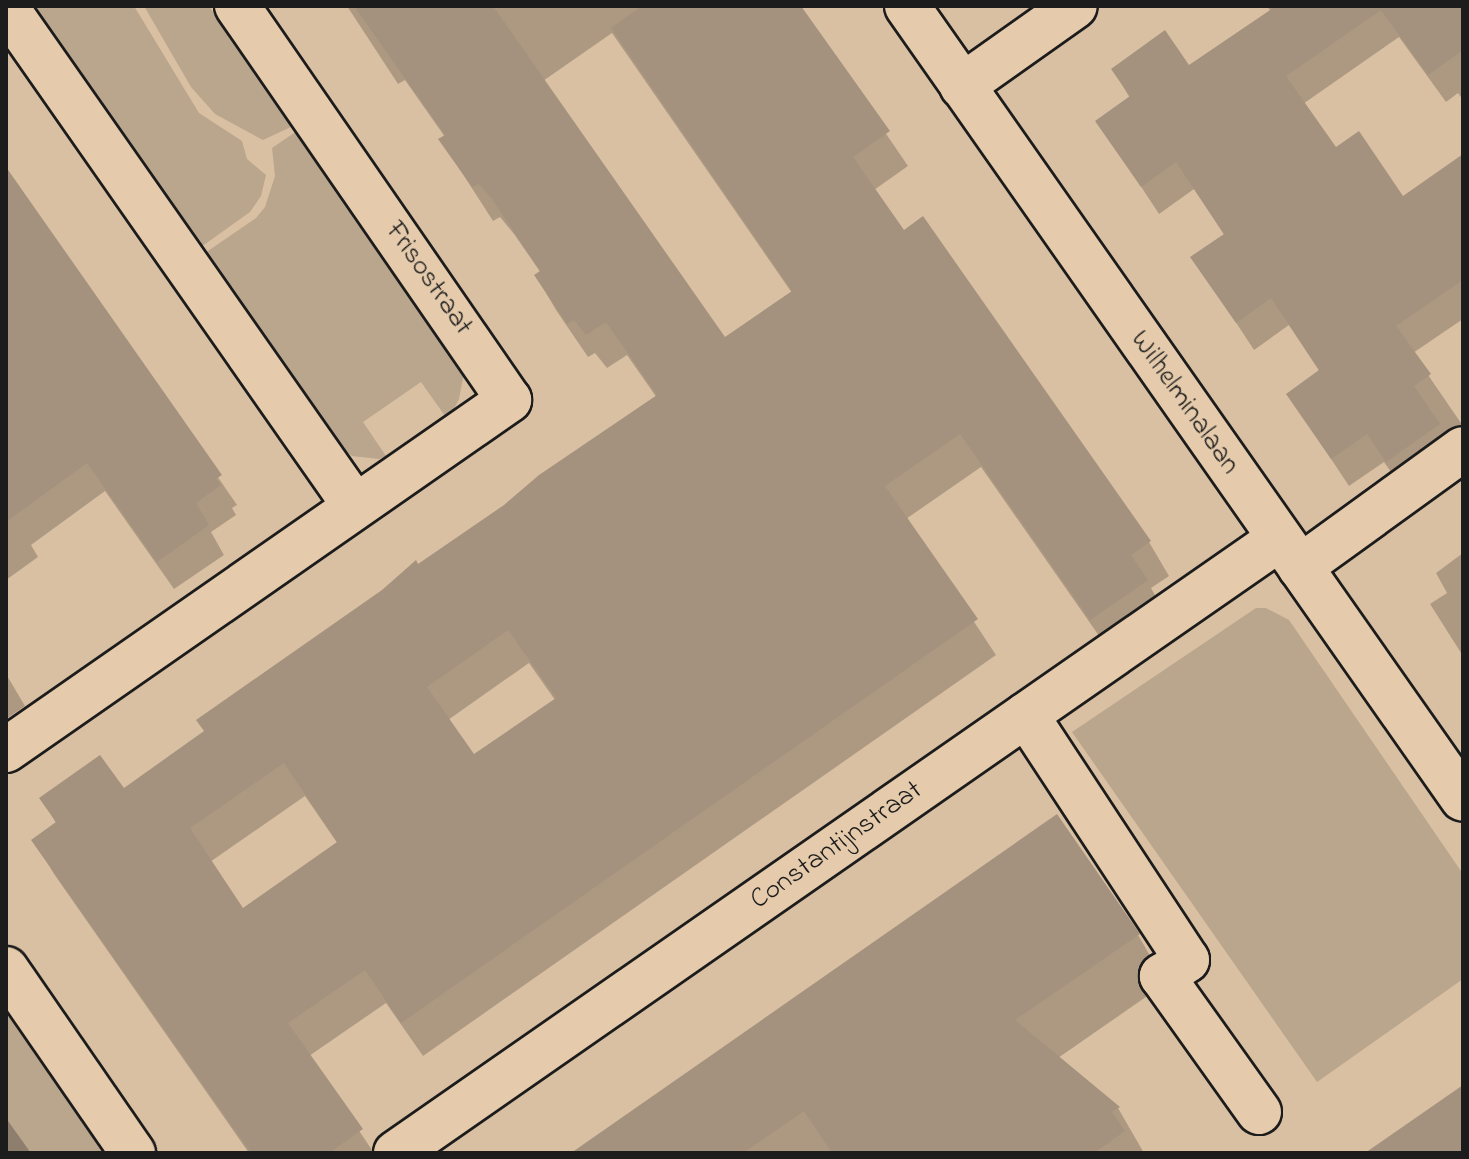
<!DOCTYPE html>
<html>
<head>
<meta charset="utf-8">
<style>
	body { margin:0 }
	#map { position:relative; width:1469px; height:1159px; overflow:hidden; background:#d9c0a3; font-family:"Indie Flower",sans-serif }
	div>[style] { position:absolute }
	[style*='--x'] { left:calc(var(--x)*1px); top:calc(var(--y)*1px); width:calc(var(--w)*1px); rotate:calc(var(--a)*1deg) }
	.green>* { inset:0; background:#baa58d }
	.water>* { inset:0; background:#8e7e6e }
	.shadow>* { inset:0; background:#0003 }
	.building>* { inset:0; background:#a4927e }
	.roads { filter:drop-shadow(2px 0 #1c1c1c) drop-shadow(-2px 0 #1c1c1c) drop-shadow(0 2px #1c1c1c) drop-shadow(0 -2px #1c1c1c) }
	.minor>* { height:44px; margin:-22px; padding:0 22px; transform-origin:22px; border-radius:22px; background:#e5cbac }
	span { translate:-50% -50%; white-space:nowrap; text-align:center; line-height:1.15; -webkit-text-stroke:6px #e5cbac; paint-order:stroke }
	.street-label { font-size:28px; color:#1c1c1c }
	.frame { position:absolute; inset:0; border:8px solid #1c1c1c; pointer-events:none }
</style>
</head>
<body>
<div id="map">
	<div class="green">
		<div style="clip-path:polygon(32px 6px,134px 6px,199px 113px,242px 141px,247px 159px,266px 175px,261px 196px,250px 212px,201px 247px)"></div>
		<div style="clip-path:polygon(144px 6px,209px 6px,293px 126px,263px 140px,215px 114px,191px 87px)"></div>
		<div style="clip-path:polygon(297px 131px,464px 373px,459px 399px,453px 411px,445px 416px,421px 382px,363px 422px,386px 456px,379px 459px,352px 456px,340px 446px,205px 253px,256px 218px,265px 207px,275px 176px,272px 148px)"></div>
		<div style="clip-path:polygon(1256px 608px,1266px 608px,1289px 620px,1463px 874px,1463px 979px,1317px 1082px,1072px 732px)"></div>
		<div style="clip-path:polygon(6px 1012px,105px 1153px,31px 1153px,6px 1118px)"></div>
	</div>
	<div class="water">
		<div style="clip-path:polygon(6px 1118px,31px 1153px,6px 1153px)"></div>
	</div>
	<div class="shadow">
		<div style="clip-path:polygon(evenodd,347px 6px,799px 6px,908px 166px,874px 190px,903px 233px,1149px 542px,1169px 576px,1151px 588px,1166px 615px,1111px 653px,981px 467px,906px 519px,996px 655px,423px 1056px,386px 1003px,309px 1056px,374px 1153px,249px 1153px,54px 874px,34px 840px,56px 823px,42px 799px,123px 791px,206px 733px,418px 567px,657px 398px,627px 355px,607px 368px,595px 353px,588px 357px,556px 310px,536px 276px,541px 273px,514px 234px,500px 217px,493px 221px,441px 140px,445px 137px,405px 80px,398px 84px,347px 6px,612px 33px,792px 293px,725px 340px,543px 81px,612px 33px,347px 6px,529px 663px,555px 700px,474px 757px,448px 720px,529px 663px,347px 6px,305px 796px,338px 844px,243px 910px,210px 862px,305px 796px)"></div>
		<div style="clip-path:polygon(1267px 6px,1463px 6px,1463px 100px,1458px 93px,1446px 102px,1399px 37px,1303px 104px,1336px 150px,1402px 198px,1463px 156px,1463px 319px,1413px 353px,1463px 426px,1463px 448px,1403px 489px,1384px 462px,1349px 486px,1288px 394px,1320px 372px,1289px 325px,1254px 350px,1193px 257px,1225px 236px,1194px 189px,1159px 214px,1098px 121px,1130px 98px,1113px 70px,1188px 68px,1271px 12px)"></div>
		<div style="clip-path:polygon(6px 169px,237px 505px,232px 508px,236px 515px,211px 532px,224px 555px,174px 589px,105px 491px,31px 545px,38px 557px,6px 580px)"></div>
		<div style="clip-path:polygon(1463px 553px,1463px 656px,1430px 604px,1447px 593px,1436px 573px)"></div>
		<div style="clip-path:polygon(6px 674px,25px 706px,6px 719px)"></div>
		<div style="clip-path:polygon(1138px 935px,1166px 983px,1058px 1058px,1118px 1108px,1144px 1153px,575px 1153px)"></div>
	</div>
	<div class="building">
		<div style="clip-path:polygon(evenodd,354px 6px,493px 6px,725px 337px,792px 291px,611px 28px,642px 6px,801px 6px,890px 131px,853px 157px,904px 230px,923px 216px,951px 256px,1151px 541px,1131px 555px,1148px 580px,1090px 620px,960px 434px,885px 486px,978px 619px,401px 1023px,365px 970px,288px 1023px,363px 1129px,329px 1153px,251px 1153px,31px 840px,56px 822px,39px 798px,100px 755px,124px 788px,204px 731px,196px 720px,382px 590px,416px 560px,418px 564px,504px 505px,539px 475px,657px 395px,606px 322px,586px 335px,574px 320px,567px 324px,534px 275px,540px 271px,492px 199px,479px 184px,472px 187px,438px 139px,445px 135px,354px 6px,508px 630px,556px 698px,474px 754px,427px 687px,508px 630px,354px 6px,284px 763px,337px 842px,243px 908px,190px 828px,284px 763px)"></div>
		<div style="clip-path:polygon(1276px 6px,1463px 6px,1463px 50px,1428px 75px,1381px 10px,1286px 76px,1336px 147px,1359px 131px,1403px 196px,1463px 154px,1463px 280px,1396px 326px,1431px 374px,1414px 386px,1440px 424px,1386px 462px,1367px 434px,1331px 459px,1286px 394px,1319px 370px,1271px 298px,1236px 323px,1190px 257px,1224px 234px,1176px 162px,1141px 187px,1095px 121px,1130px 96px,1111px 69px,1165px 30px,1189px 65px)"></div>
		<div style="clip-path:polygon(6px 167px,222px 475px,216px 479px,221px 485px,196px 503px,209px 525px,157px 562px,87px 463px,6px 522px)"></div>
		<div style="clip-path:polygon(1057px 814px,1140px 934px,1015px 1020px,1120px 1107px,1112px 1112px,1125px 1131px,1094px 1153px,832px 1153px,804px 1111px,743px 1153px,571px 1153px)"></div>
		<div style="clip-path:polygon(1463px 1085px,1463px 1153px,1365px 1153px)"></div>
	</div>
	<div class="roads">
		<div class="minor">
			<div style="--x:907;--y:6;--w:968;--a:54.96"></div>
			<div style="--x:6;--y:7;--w:609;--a:55.03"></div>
			<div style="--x:962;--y:86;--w:138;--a:-35.3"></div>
			<div style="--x:1300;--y:567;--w:201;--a:-35.9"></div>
			<div style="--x:1026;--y:715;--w:293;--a:56.7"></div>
			<div style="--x:1187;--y:960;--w:30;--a:147"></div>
			<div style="--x:1162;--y:976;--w:167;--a:54.5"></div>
			<div style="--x:6;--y:750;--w:613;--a:-34.83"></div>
			<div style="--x:509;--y:400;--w:479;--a:-124.6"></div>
			<div style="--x:6;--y:969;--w:224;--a:55.4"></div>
			<div style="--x:396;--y:1153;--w:1075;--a:-34.81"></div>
		</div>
	</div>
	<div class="street-label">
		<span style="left:428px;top:279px;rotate:55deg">Frisostraat</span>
		<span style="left:1184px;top:403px;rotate:55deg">Wilhelminalaan</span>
		<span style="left:837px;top:846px;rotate:-35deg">Constantijnstraat</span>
	</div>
	<div class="frame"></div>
</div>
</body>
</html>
